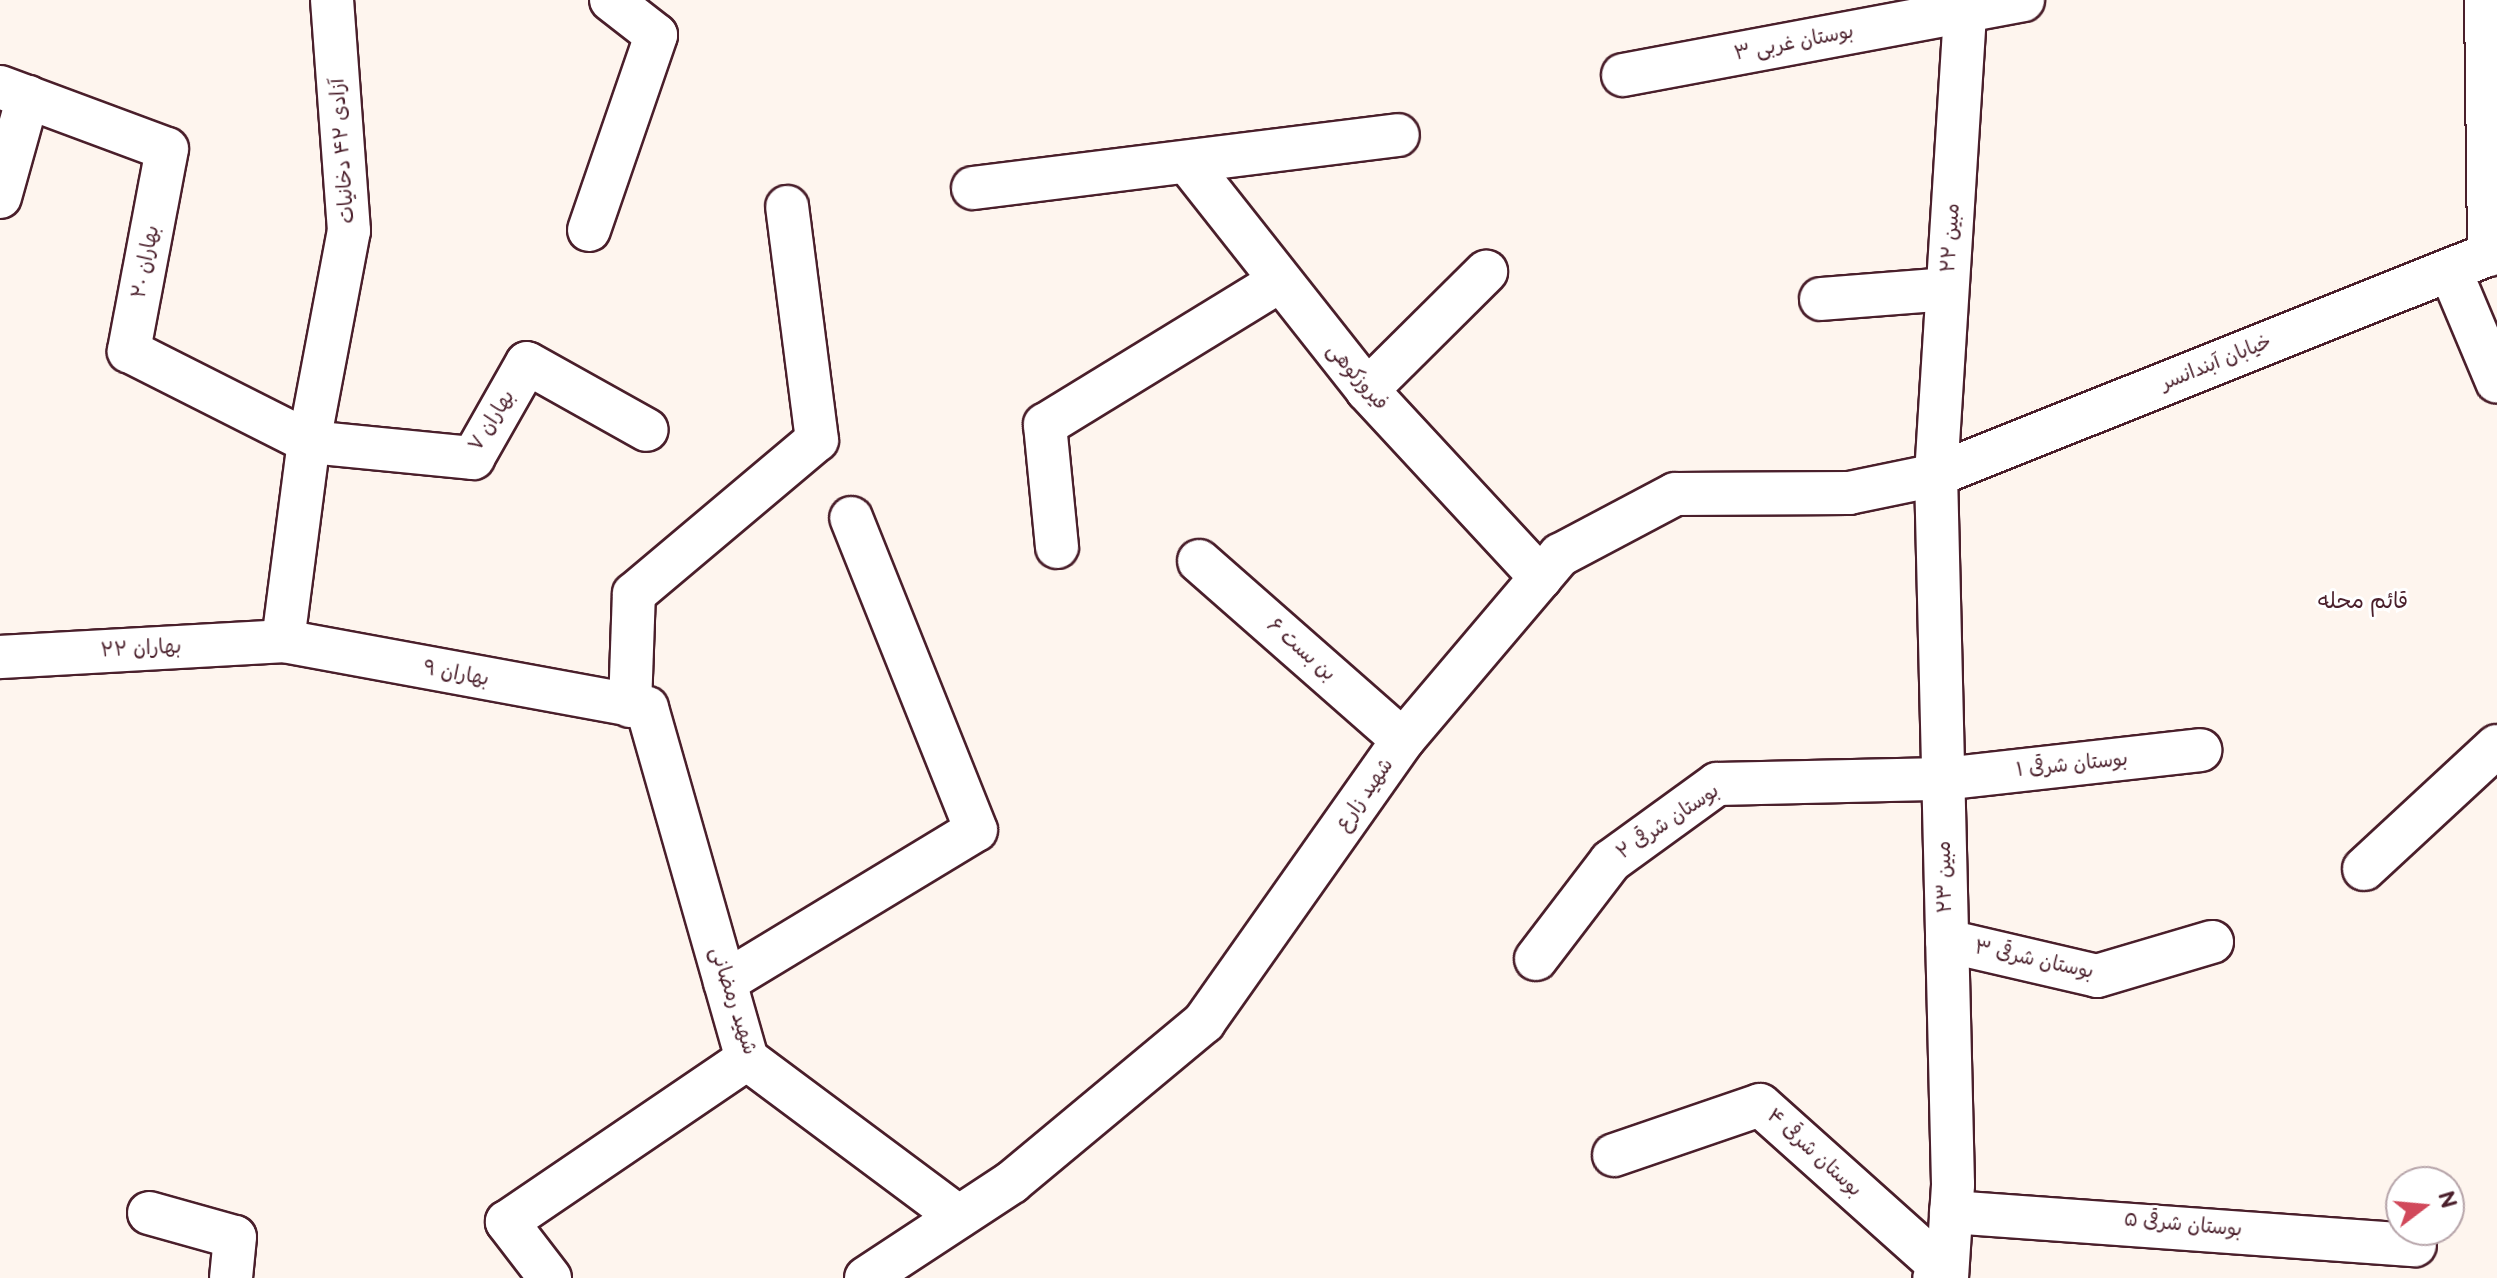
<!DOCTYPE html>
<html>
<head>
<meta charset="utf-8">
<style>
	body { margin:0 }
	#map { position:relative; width:2497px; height:1278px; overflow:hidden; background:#fef5ee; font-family:"Balsamiq Sans","Playpen Sans Arabic",sans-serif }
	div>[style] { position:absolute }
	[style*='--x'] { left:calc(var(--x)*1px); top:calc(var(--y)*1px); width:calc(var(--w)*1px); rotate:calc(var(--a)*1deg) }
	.roads { filter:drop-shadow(2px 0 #4a1f2b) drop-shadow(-2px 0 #4a1f2b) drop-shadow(0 2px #4a1f2b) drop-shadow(0 -2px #4a1f2b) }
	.minor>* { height:42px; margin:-21px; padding:0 21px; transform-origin:21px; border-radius:21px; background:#fff }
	span { translate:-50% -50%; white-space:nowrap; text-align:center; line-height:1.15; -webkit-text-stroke:6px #fff; paint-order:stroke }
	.street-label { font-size:20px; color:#4a1f2b }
	.neighbourhood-label { font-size:22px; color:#4a1f2b }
	.north { position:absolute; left:2385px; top:1166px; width:80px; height:80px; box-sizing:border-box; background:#fff; border:2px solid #b7a5aa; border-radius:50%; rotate:74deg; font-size:22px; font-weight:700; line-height:32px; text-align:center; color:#4a1f2b }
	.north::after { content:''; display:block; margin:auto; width:28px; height:36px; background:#d1495b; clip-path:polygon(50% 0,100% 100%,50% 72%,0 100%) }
</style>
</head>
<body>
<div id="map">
	<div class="roads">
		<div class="minor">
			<div style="--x:2486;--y:0;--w:255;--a:89.3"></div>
			<div style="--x:1623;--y:75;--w:407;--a:-10.6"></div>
			<div style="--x:0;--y:87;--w:178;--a:20.4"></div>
			<div style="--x:167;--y:149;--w:206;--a:100.7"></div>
			<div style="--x:129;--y:351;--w:202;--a:26.8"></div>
			<div style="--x:309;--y:442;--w:165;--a:5.6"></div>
			<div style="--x:473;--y:458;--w:109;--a:-60.4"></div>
			<div style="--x:527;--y:363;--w:137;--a:29.2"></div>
			<div style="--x:1188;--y:163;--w:289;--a:51.7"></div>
			<div style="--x:1367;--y:390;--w:256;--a:47.2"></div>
			<div style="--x:973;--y:188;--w:428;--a:-7.1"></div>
			<div style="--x:0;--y:197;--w:104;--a:-74.4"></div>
			<div style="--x:589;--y:230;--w:206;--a:-71"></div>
			<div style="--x:656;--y:35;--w:57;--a:-142.1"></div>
			<div style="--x:2450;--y:270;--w:121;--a:67.2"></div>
			<div style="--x:1821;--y:299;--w:126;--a:-4.5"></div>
			<div style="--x:1367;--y:390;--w:168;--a:-44.8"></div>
			<div style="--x:1057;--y:547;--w:123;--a:-95.6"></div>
			<div style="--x:1045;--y:425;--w:272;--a:-31.5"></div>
			<div style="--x:1199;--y:561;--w:271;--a:41.3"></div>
			<div style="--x:283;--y:641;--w:201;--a:-82.6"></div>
			<div style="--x:309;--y:442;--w:215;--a:-79.3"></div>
			<div style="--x:349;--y:231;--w:232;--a:-94.2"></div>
			<div style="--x:0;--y:657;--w:283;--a:-3.2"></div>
			<div style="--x:283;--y:641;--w:370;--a:10.4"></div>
			<div style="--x:647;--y:708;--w:365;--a:74.1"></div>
			<div style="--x:747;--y:1059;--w:264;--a:36.7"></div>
			<div style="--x:630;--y:706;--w:112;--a:-88"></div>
			<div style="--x:634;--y:594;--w:239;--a:-40.1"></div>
			<div style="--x:817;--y:440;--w:235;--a:-97.3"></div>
			<div style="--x:2364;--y:869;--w:181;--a:-42.8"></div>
			<div style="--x:1947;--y:941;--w:154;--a:13.1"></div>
			<div style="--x:2097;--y:976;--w:120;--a:-16.5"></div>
			<div style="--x:1536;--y:959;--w:123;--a:-52.6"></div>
			<div style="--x:1611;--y:861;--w:131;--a:-36"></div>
			<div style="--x:1717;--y:784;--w:226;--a:-1.3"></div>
			<div style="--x:1943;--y:779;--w:259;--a:-6.4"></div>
			<div style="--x:725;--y:982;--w:293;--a:-31.2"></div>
			<div style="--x:976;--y:830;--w:336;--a:-111.8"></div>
			<div style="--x:1614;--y:1155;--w:154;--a:-18.9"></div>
			<div style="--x:1760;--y:1105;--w:251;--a:41.8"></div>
			<div style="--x:1947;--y:1272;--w:14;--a:155"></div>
			<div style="--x:1951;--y:1212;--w:465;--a:4.1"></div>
			<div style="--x:149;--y:1213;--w:89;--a:15.6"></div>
			<div style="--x:235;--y:1237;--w:41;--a:95.6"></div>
			<div style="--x:550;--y:1278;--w:71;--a:-127.5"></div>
			<div style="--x:507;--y:1222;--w:290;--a:-34.2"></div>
			<div style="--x:866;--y:1278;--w:175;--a:-33.3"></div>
			<div style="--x:1012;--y:1182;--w:250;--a:-39.8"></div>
			<div style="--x:1204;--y:1022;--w:345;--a:-54.8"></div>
			<div style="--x:1403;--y:740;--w:243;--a:-49.7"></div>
			<div style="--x:1560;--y:555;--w:130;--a:-27.9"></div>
			<div style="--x:1675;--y:494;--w:174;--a:-0.3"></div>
			<div style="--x:1849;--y:493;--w:89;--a:-11.7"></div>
			<div style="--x:1936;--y:475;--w:604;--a:-21.77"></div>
			<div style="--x:1947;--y:1278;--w:94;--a:-86.3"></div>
			<div style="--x:1953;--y:1184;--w:709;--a:-91.37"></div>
			<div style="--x:1936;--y:475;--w:476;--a:-86.4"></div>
		</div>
	</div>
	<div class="street-label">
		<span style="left:1794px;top:43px;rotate:-11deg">بوستان غربی ۳</span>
		<span style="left:343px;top:151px;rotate:-94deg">آزادی ۴۲ دخانیات</span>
		<span style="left:1951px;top:238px;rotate:-86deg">مبین ۲۲</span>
		<span style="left:146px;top:262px;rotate:-79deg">بهاران ۲۰</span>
		<span style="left:2216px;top:363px;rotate:-22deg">خیابان آبندانسر</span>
		<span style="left:1357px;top:377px;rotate:49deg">فیروزکوهی</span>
		<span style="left:492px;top:421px;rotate:-58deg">بهاران ۷</span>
		<span style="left:141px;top:649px;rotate:-3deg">بهاران ۲۲</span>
		<span style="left:1301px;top:650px;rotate:41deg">بن بست ۶</span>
		<span style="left:456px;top:674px;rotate:10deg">بهاران ۹</span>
		<span style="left:2072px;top:765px;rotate:-6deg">بوستان شرقی ۱</span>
		<span style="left:1365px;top:795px;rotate:-55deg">شهید زارع</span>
		<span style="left:1668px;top:822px;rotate:-34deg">بوستان شرقی ۲</span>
		<span style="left:1945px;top:877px;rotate:-91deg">مبین ۲۳</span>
		<span style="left:2034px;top:960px;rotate:12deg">بوستان شرقی ۳</span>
		<span style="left:733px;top:1001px;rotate:72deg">شهید رمضانی</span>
		<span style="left:1814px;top:1153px;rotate:42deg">بوستان شرقی ۴</span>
		<span style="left:2183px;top:1225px;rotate:5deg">بوستان شرقی ۵</span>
	</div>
	<div class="neighbourhood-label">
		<span style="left:2363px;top:602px">قائم محله</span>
	</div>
	<div class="north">N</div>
</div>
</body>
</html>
